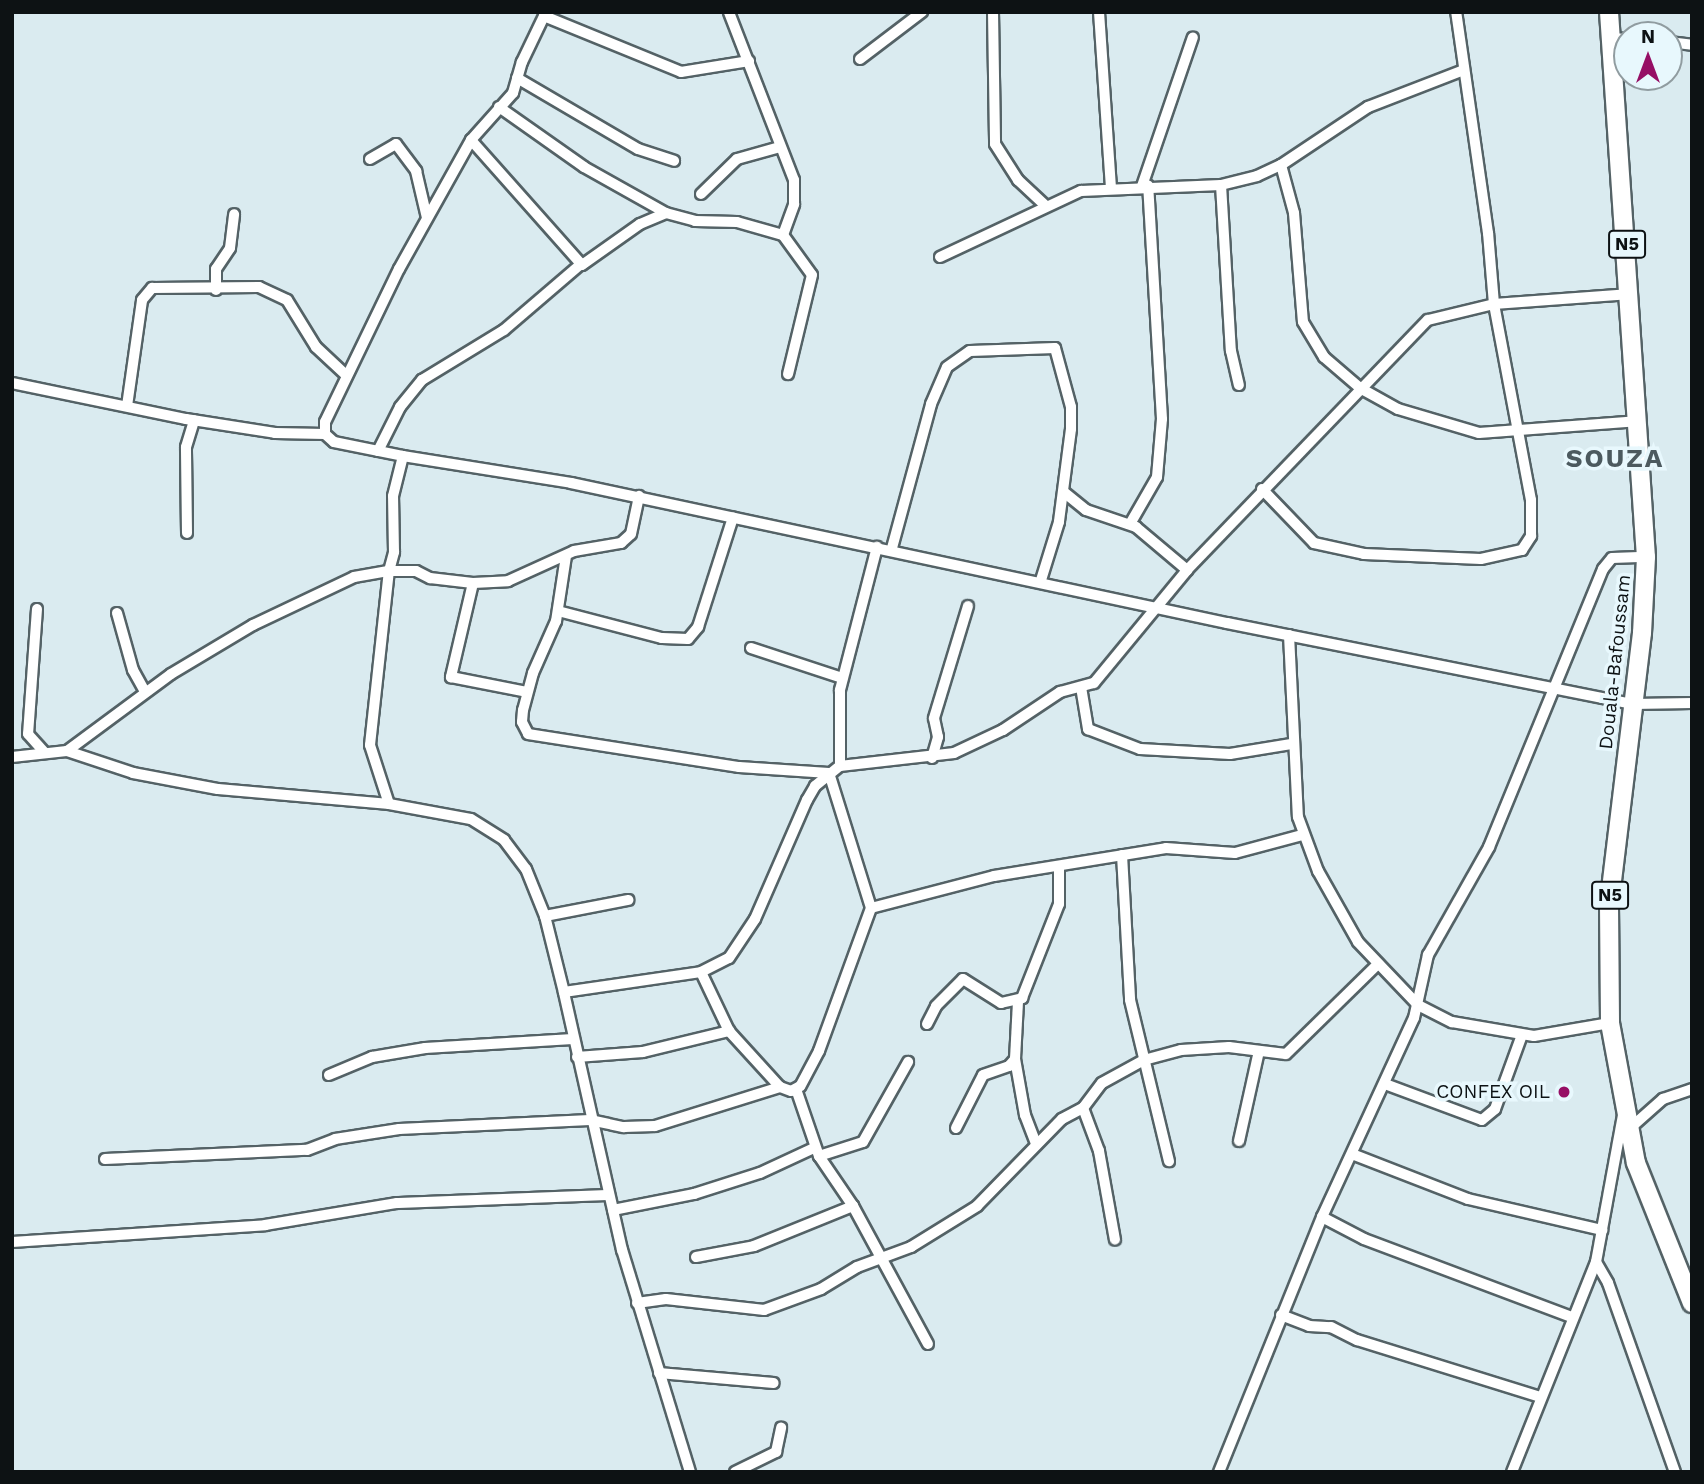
<!DOCTYPE html>
<html>
<head>
<meta charset="utf-8">
<style>
	body { margin:0 }
	#map { position:relative; width:1704px; height:1484px; overflow:hidden; background:#daebf0; font-family:"Work Sans",sans-serif }
	div>[style] { position:absolute }
	[style*='--x'] { left:calc(var(--x)*1px); top:calc(var(--y)*1px); width:calc(var(--w)*1px); rotate:calc(var(--a)*1deg) }
	.roads { filter:drop-shadow(2px 0 #546266) drop-shadow(-2px 0 #546266) drop-shadow(0 2px #546266) drop-shadow(0 -2px #546266) }
	.minor>* { height:10px; margin:-5px; padding:0 5px; transform-origin:5px; border-radius:5px; background:#fff }
	.trunk>* { height:18px; margin:-9px; padding:0 9px; transform-origin:9px; border-radius:9px; background:#fff }
	.dots>* { width:19px; height:19px; translate:-50% -50%; box-sizing:border-box; border:4px solid #e8f8fd; border-radius:50% }
	span { translate:-50% -50%; white-space:nowrap; text-align:center; line-height:1.15; -webkit-text-stroke:7px #e8f8fd; paint-order:stroke }
	.shield-label span { padding:2px 5px; background:#e8f8fd; border:2px solid; border-radius:5px; -webkit-text-stroke-width:0 }
	.shield-label { font-size:18px; color:#0d1214; font-weight:700 }
	.street-label { font-size:19px; color:#0d1214 }
	.poi-label { font-size:19px; color:#0d1214 }
	.right { translate:-100% -50%; text-align:right }
	.district-label { font-size:26px; color:#4c5a5f; font-weight:700; letter-spacing:2px }
	.frame { position:absolute; inset:0; border:14px solid #0d1214; pointer-events:none }
	.north { position:absolute; left:1613px; top:21px; width:70px; height:70px; box-sizing:border-box; background:#e8f8fd; border:2px solid #909ca0; border-radius:50%; rotate:0deg; font-size:19px; font-weight:700; line-height:28px; text-align:center; color:#0d1214 }
	.north::after { content:''; display:block; margin:auto; width:24px; height:32px; background:#960f65; clip-path:polygon(50% 0,100% 100%,50% 72%,0 100%) }
</style>
</head>
<body>
<div id="map">
	<div class="roads">
		<div class="minor">
			<div style="--x:993;--y:12;--w:132;--a:89.1"></div>
			<div style="--x:995;--y:144;--w:43;--a:57.4"></div>
			<div style="--x:1018;--y:180;--w:37;--a:43"></div>
			<div style="--x:1099;--y:12;--w:175;--a:86.1"></div>
			<div style="--x:544;--y:16;--w:148;--a:22.2"></div>
			<div style="--x:681;--y:72;--w:69;--a:-9.2"></div>
			<div style="--x:1610;--y:38;--w:17;--a:3"></div>
			<div style="--x:1669;--y:42;--w:23;--a:7"></div>
			<div style="--x:860;--y:59;--w:78;--a:-37.2"></div>
			<div style="--x:517;--y:78;--w:140;--a:30.4"></div>
			<div style="--x:638;--y:149;--w:38;--a:18"></div>
			<div style="--x:499;--y:107;--w:104;--a:35.2"></div>
			<div style="--x:584;--y:167;--w:94;--a:29.3"></div>
			<div style="--x:666;--y:213;--w:30;--a:15"></div>
			<div style="--x:695;--y:221;--w:42;--a:1.4"></div>
			<div style="--x:737;--y:222;--w:48;--a:15.8"></div>
			<div style="--x:783;--y:235;--w:33;--a:-70"></div>
			<div style="--x:794;--y:204;--w:24;--a:-90"></div>
			<div style="--x:794;--y:180;--w:180;--a:-111.2"></div>
			<div style="--x:471;--y:140;--w:167;--a:48.4"></div>
			<div style="--x:582;--y:265;--w:71;--a:-35.3"></div>
			<div style="--x:640;--y:224;--w:28;--a:-23"></div>
			<div style="--x:370;--y:159;--w:30;--a:-30"></div>
			<div style="--x:396;--y:144;--w:34;--a:53"></div>
			<div style="--x:416;--y:171;--w:48;--a:76.8"></div>
			<div style="--x:1281;--y:165;--w:50;--a:74.8"></div>
			<div style="--x:1294;--y:213;--w:109;--a:85.3"></div>
			<div style="--x:1303;--y:322;--w:41;--a:59"></div>
			<div style="--x:1324;--y:357;--w:48;--a:40.7"></div>
			<div style="--x:1360;--y:388;--w:43;--a:28.9"></div>
			<div style="--x:1398;--y:409;--w:84;--a:16.5"></div>
			<div style="--x:1479;--y:433;--w:161;--a:-4.3"></div>
			<div style="--x:1221;--y:185;--w:166;--a:86.6"></div>
			<div style="--x:1231;--y:351;--w:35;--a:77"></div>
			<div style="--x:1142;--y:186;--w:157;--a:-71.1"></div>
			<div style="--x:701;--y:194;--w:50;--a:-44.2"></div>
			<div style="--x:737;--y:159;--w:45;--a:-15.6"></div>
			<div style="--x:783;--y:235;--w:49;--a:54.1"></div>
			<div style="--x:812;--y:275;--w:102;--a:103.6"></div>
			<div style="--x:940;--y:257;--w:156;--a:-25.1"></div>
			<div style="--x:1081;--y:191;--w:140;--a:-2.5"></div>
			<div style="--x:1221;--y:185;--w:37;--a:-14"></div>
			<div style="--x:1257;--y:176;--w:26;--a:-25"></div>
			<div style="--x:1281;--y:165;--w:105;--a:-33.7"></div>
			<div style="--x:1368;--y:107;--w:103;--a:-21.1"></div>
			<div style="--x:216;--y:290;--w:21;--a:-90"></div>
			<div style="--x:216;--y:269;--w:25;--a:-56"></div>
			<div style="--x:230;--y:248;--w:34;--a:-83"></div>
			<div style="--x:12;--y:383;--w:178;--a:11.7"></div>
			<div style="--x:186;--y:419;--w:90;--a:8.9"></div>
			<div style="--x:275;--y:433;--w:50;--a:1.1"></div>
			<div style="--x:325;--y:434;--w:12;--a:42"></div>
			<div style="--x:334;--y:442;--w:70;--a:11.5"></div>
			<div style="--x:403;--y:456;--w:170;--a:9.1"></div>
			<div style="--x:571;--y:483;--w:671;--a:12.05"></div>
			<div style="--x:1227;--y:623;--w:414;--a:11.3"></div>
			<div style="--x:1633;--y:704;--w:59;--a:-1"></div>
			<div style="--x:127;--y:406;--w:107;--a:-81.9"></div>
			<div style="--x:142;--y:300;--w:16;--a:-50"></div>
			<div style="--x:152;--y:288;--w:107;--a:-0.5"></div>
			<div style="--x:259;--y:287;--w:31;--a:25"></div>
			<div style="--x:287;--y:300;--w:55;--a:58.3"></div>
			<div style="--x:316;--y:347;--w:42;--a:43.1"></div>
			<div style="--x:325;--y:434;--w:12;--a:-90"></div>
			<div style="--x:325;--y:422;--w:170;--a:-64.2"></div>
			<div style="--x:399;--y:269;--w:148;--a:-60.8"></div>
			<div style="--x:471;--y:140;--w:63;--a:-48.2"></div>
			<div style="--x:513;--y:93;--w:32;--a:-74"></div>
			<div style="--x:522;--y:62;--w:55;--a:-64.4"></div>
			<div style="--x:378;--y:451;--w:49;--a:-63.4"></div>
			<div style="--x:400;--y:407;--w:35;--a:-51"></div>
			<div style="--x:422;--y:380;--w:96;--a:-31.4"></div>
			<div style="--x:504;--y:330;--w:101;--a:-40.6"></div>
			<div style="--x:1262;--y:489;--w:75;--a:46.1"></div>
			<div style="--x:1314;--y:543;--w:51;--a:12.4"></div>
			<div style="--x:1364;--y:554;--w:117;--a:2.4"></div>
			<div style="--x:1481;--y:559;--w:42;--a:-12.4"></div>
			<div style="--x:1522;--y:550;--w:17;--a:-57"></div>
			<div style="--x:1531;--y:536;--w:36;--a:-90"></div>
			<div style="--x:1531;--y:500;--w:199;--a:-100.7"></div>
			<div style="--x:1494;--y:304;--w:71;--a:-94.8"></div>
			<div style="--x:1488;--y:233;--w:223;--a:-98.2"></div>
			<div style="--x:1065;--y:493;--w:27;--a:39"></div>
			<div style="--x:1086;--y:510;--w:53;--a:18.8"></div>
			<div style="--x:1136;--y:527;--w:67;--a:40.1"></div>
			<div style="--x:1130;--y:524;--w:54;--a:-60.1"></div>
			<div style="--x:1157;--y:477;--w:58;--a:-85.1"></div>
			<div style="--x:1162;--y:419;--w:234;--a:-93.4"></div>
			<div style="--x:187;--y:533;--w:86;--a:-90.7"></div>
			<div style="--x:186;--y:447;--w:28;--a:-73"></div>
			<div style="--x:892;--y:548;--w:149;--a:-74.8"></div>
			<div style="--x:931;--y:404;--w:40;--a:-66.6"></div>
			<div style="--x:947;--y:367;--w:28;--a:-35"></div>
			<div style="--x:970;--y:351;--w:85;--a:-2"></div>
			<div style="--x:1055;--y:348;--w:61;--a:74.8"></div>
			<div style="--x:1071;--y:407;--w:22;--a:90"></div>
			<div style="--x:1071;--y:429;--w:94;--a:97.4"></div>
			<div style="--x:1059;--y:522;--w:61;--a:107.2"></div>
			<div style="--x:566;--y:556;--w:66;--a:98.7"></div>
			<div style="--x:556;--y:621;--w:57;--a:113.9"></div>
			<div style="--x:533;--y:673;--w:38;--a:105"></div>
			<div style="--x:523;--y:710;--w:12;--a:95"></div>
			<div style="--x:522;--y:722;--w:13;--a:63"></div>
			<div style="--x:528;--y:734;--w:214;--a:8.9"></div>
			<div style="--x:739;--y:767;--w:90;--a:3.8"></div>
			<div style="--x:829;--y:773;--w:141;--a:72.7"></div>
			<div style="--x:871;--y:908;--w:152;--a:110"></div>
			<div style="--x:819;--y:1051;--w:40;--a:118"></div>
			<div style="--x:800;--y:1086;--w:10;--a:151"></div>
			<div style="--x:791;--y:1091;--w:12;--a:-160"></div>
			<div style="--x:780;--y:1087;--w:76;--a:-132.3"></div>
			<div style="--x:729;--y:1031;--w:65;--a:-115.4"></div>
			<div style="--x:473;--y:583;--w:97;--a:103.2"></div>
			<div style="--x:451;--y:677;--w:77;--a:11.2"></div>
			<div style="--x:37;--y:609;--w:125;--a:94.1"></div>
			<div style="--x:28;--y:734;--w:25;--a:48"></div>
			<div style="--x:558;--y:611;--w:107;--a:14.6"></div>
			<div style="--x:662;--y:638;--w:26;--a:2"></div>
			<div style="--x:688;--y:639;--w:16;--a:-50"></div>
			<div style="--x:698;--y:627;--w:115;--a:-72.3"></div>
			<div style="--x:117;--y:613;--w:59;--a:74.3"></div>
			<div style="--x:133;--y:670;--w:25;--a:61"></div>
			<div style="--x:1289;--y:635;--w:182;--a:87.2"></div>
			<div style="--x:1298;--y:817;--w:58;--a:69.7"></div>
			<div style="--x:1318;--y:871;--w:81;--a:60.6"></div>
			<div style="--x:1358;--y:942;--w:87;--a:46.4"></div>
			<div style="--x:1418;--y:1005;--w:38;--a:27"></div>
			<div style="--x:1452;--y:1022;--w:83;--a:9.7"></div>
			<div style="--x:1534;--y:1036;--w:77;--a:-9.7"></div>
			<div style="--x:751;--y:648;--w:96;--a:18.2"></div>
			<div style="--x:1081;--y:687;--w:43;--a:80.5"></div>
			<div style="--x:1088;--y:729;--w:56;--a:21"></div>
			<div style="--x:1140;--y:749;--w:90;--a:3.2"></div>
			<div style="--x:1230;--y:754;--w:62;--a:-9.3"></div>
			<div style="--x:67;--y:751;--w:129;--a:-36.5"></div>
			<div style="--x:171;--y:674;--w:96;--a:-30.9"></div>
			<div style="--x:253;--y:625;--w:112;--a:-25.4"></div>
			<div style="--x:354;--y:577;--w:36;--a:-10"></div>
			<div style="--x:389;--y:571;--w:20;--a:-75"></div>
			<div style="--x:394;--y:552;--w:56;--a:-91"></div>
			<div style="--x:393;--y:496;--w:41;--a:-76"></div>
			<div style="--x:12;--y:757;--w:55;--a:-6.2"></div>
			<div style="--x:67;--y:751;--w:70;--a:18.4"></div>
			<div style="--x:133;--y:773;--w:86;--a:10.7"></div>
			<div style="--x:218;--y:789;--w:172;--a:5"></div>
			<div style="--x:389;--y:804;--w:83;--a:10.4"></div>
			<div style="--x:471;--y:819;--w:39;--a:32"></div>
			<div style="--x:504;--y:840;--w:36;--a:53"></div>
			<div style="--x:526;--y:869;--w:51;--a:68"></div>
			<div style="--x:545;--y:916;--w:78;--a:76"></div>
			<div style="--x:932;--y:758;--w:22;--a:-74"></div>
			<div style="--x:938;--y:737;--w:19;--a:-102"></div>
			<div style="--x:934;--y:718;--w:117;--a:-73.1"></div>
			<div style="--x:840;--y:766;--w:76;--a:-90"></div>
			<div style="--x:840;--y:690;--w:148;--a:-75.5"></div>
			<div style="--x:389;--y:804;--w:62;--a:-107.9"></div>
			<div style="--x:370;--y:745;--w:175;--a:-83.8"></div>
			<div style="--x:389;--y:571;--w:27;--a:0"></div>
			<div style="--x:416;--y:571;--w:16;--a:27"></div>
			<div style="--x:430;--y:578;--w:43;--a:6.6"></div>
			<div style="--x:473;--y:583;--w:35;--a:-3"></div>
			<div style="--x:508;--y:581;--w:72;--a:-24.4"></div>
			<div style="--x:574;--y:551;--w:48;--a:-9.7"></div>
			<div style="--x:621;--y:543;--w:13;--a:-42"></div>
			<div style="--x:631;--y:534;--w:39;--a:-78"></div>
			<div style="--x:1122;--y:855;--w:145;--a:86.8"></div>
			<div style="--x:1130;--y:1000;--w:166;--a:76.4"></div>
			<div style="--x:871;--y:908;--w:127;--a:-14.6"></div>
			<div style="--x:994;--y:876;--w:174;--a:-9.2"></div>
			<div style="--x:1166;--y:848;--w:69;--a:4.1"></div>
			<div style="--x:1235;--y:853;--w:69;--a:-15"></div>
			<div style="--x:545;--y:916;--w:85;--a:-10.9"></div>
			<div style="--x:927;--y:1024;--w:20;--a:-63"></div>
			<div style="--x:936;--y:1006;--w:38;--a:-45"></div>
			<div style="--x:963;--y:979;--w:45;--a:32.3"></div>
			<div style="--x:1001;--y:1003;--w:22;--a:-13"></div>
			<div style="--x:1022;--y:998;--w:101;--a:-68.5"></div>
			<div style="--x:1059;--y:904;--w:37;--a:-90"></div>
			<div style="--x:577;--y:1057;--w:66;--a:-4.3"></div>
			<div style="--x:643;--y:1052;--w:89;--a:-13.7"></div>
			<div style="--x:1015;--y:1059;--w:57;--a:79.9"></div>
			<div style="--x:1025;--y:1115;--w:30;--a:69"></div>
			<div style="--x:329;--y:1075;--w:47;--a:-22.7"></div>
			<div style="--x:372;--y:1057;--w:54;--a:-9.6"></div>
			<div style="--x:425;--y:1048;--w:148;--a:-3.5"></div>
			<div style="--x:1385;--y:1084;--w:103;--a:20.4"></div>
			<div style="--x:1482;--y:1120;--w:17;--a:-40"></div>
			<div style="--x:1495;--y:1109;--w:79;--a:-70"></div>
			<div style="--x:796;--y:1089;--w:71;--a:71.1"></div>
			<div style="--x:819;--y:1156;--w:46;--a:-17.7"></div>
			<div style="--x:863;--y:1142;--w:92;--a:-60.6"></div>
			<div style="--x:1083;--y:1108;--w:46;--a:69.6"></div>
			<div style="--x:1099;--y:1151;--w:90;--a:79.8"></div>
			<div style="--x:956;--y:1128;--w:59;--a:-63"></div>
			<div style="--x:983;--y:1075;--w:28;--a:-19"></div>
			<div style="--x:1009;--y:1066;--w:9;--a:-49"></div>
			<div style="--x:1015;--y:1059;--w:58;--a:-87"></div>
			<div style="--x:1628;--y:1130;--w:47;--a:-41.5"></div>
			<div style="--x:1663;--y:1099;--w:31;--a:-19"></div>
			<div style="--x:1239;--y:1141;--w:92;--a:-77.5"></div>
			<div style="--x:1352;--y:1154;--w:124;--a:21.2"></div>
			<div style="--x:1468;--y:1199;--w:138;--a:13"></div>
			<div style="--x:819;--y:1156;--w:60;--a:55.8"></div>
			<div style="--x:853;--y:1206;--w:157;--a:61.5"></div>
			<div style="--x:105;--y:1159;--w:202;--a:-2.6"></div>
			<div style="--x:307;--y:1150;--w:30;--a:-21"></div>
			<div style="--x:335;--y:1139;--w:65;--a:-8.9"></div>
			<div style="--x:399;--y:1129;--w:191;--a:-2.7"></div>
			<div style="--x:590;--y:1120;--w:35;--a:12"></div>
			<div style="--x:624;--y:1127;--w:31;--a:-2"></div>
			<div style="--x:655;--y:1126;--w:131;--a:-17.3"></div>
			<div style="--x:613;--y:1210;--w:83;--a:-11.2"></div>
			<div style="--x:694;--y:1194;--w:69;--a:-17.7"></div>
			<div style="--x:760;--y:1173;--w:60;--a:-24.8"></div>
			<div style="--x:1322;--y:1217;--w:47;--a:27.6"></div>
			<div style="--x:1364;--y:1239;--w:221;--a:20.6"></div>
			<div style="--x:12;--y:1242;--w:254;--a:-3.8"></div>
			<div style="--x:265;--y:1225;--w:134;--a:-9.5"></div>
			<div style="--x:397;--y:1203;--w:212;--a:-2.2"></div>
			<div style="--x:696;--y:1257;--w:59;--a:-10.7"></div>
			<div style="--x:754;--y:1246;--w:107;--a:-22"></div>
			<div style="--x:1596;--y:1262;--w:24;--a:60"></div>
			<div style="--x:1608;--y:1283;--w:201;--a:70.5"></div>
			<div style="--x:637;--y:1303;--w:29;--a:-8"></div>
			<div style="--x:666;--y:1299;--w:99;--a:6.4"></div>
			<div style="--x:764;--y:1310;--w:61;--a:-20.2"></div>
			<div style="--x:821;--y:1289;--w:42;--a:-31.4"></div>
			<div style="--x:857;--y:1267;--w:58;--a:-20.3"></div>
			<div style="--x:911;--y:1247;--w:78;--a:-31.8"></div>
			<div style="--x:977;--y:1206;--w:122;--a:-45.7"></div>
			<div style="--x:1062;--y:1119;--w:24;--a:-28"></div>
			<div style="--x:1083;--y:1108;--w:31;--a:-53"></div>
			<div style="--x:1102;--y:1083;--w:48;--a:-28.7"></div>
			<div style="--x:1144;--y:1060;--w:38;--a:-15"></div>
			<div style="--x:1181;--y:1050;--w:48;--a:-3.6"></div>
			<div style="--x:1229;--y:1047;--w:57;--a:7"></div>
			<div style="--x:1286;--y:1054;--w:129;--a:-44.4"></div>
			<div style="--x:1281;--y:1315;--w:30;--a:21"></div>
			<div style="--x:1309;--y:1326;--w:22;--a:3"></div>
			<div style="--x:1331;--y:1327;--w:29;--a:27"></div>
			<div style="--x:1357;--y:1340;--w:192;--a:17.3"></div>
			<div style="--x:659;--y:1373;--w:115;--a:5"></div>
			<div style="--x:690;--y:1472;--w:232;--a:-107"></div>
			<div style="--x:622;--y:1250;--w:264;--a:-102.7"></div>
			<div style="--x:564;--y:992;--w:138;--a:-8.3"></div>
			<div style="--x:701;--y:972;--w:31;--a:-27"></div>
			<div style="--x:729;--y:958;--w:47;--a:-56.3"></div>
			<div style="--x:755;--y:919;--w:130;--a:-66.4"></div>
			<div style="--x:807;--y:800;--w:16;--a:-60"></div>
			<div style="--x:815;--y:786;--w:32;--a:-39"></div>
			<div style="--x:840;--y:766;--w:115;--a:-6.5"></div>
			<div style="--x:954;--y:753;--w:54;--a:-25.1"></div>
			<div style="--x:1003;--y:730;--w:69;--a:-33.7"></div>
			<div style="--x:1060;--y:692;--w:35;--a:-15"></div>
			<div style="--x:1094;--y:683;--w:146;--a:-50.5"></div>
			<div style="--x:1187;--y:570;--w:347;--a:-46.1"></div>
			<div style="--x:1428;--y:320;--w:68;--a:-13.6"></div>
			<div style="--x:1494;--y:304;--w:137;--a:-4.2"></div>
			<div style="--x:735;--y:1472;--w:46;--a:-26"></div>
			<div style="--x:776;--y:1452;--w:25;--a:-78"></div>
			<div style="--x:1219;--y:1472;--w:275;--a:-68"></div>
			<div style="--x:1322;--y:1217;--w:219;--a:-65.2"></div>
			<div style="--x:1414;--y:1018;--w:65;--a:-77.5"></div>
			<div style="--x:1428;--y:955;--w:124;--a:-60.5"></div>
			<div style="--x:1489;--y:847;--w:300;--a:-67.7"></div>
			<div style="--x:1603;--y:569;--w:14;--a:-51"></div>
			<div style="--x:1612;--y:558;--w:34;--a:-2"></div>
			<div style="--x:1512;--y:1472;--w:226;--a:-68.2"></div>
			<div style="--x:1596;--y:1262;--w:149;--a:-79.6"></div>
		</div>
		<div class="trunk">
			<div style="--x:1609;--y:12;--w:546;--a:86.12"></div>
			<div style="--x:1646;--y:557;--w:76;--a:93"></div>
			<div style="--x:1642;--y:633;--w:275;--a:96.9"></div>
			<div style="--x:1609;--y:906;--w:117;--a:89.5"></div>
			<div style="--x:1610;--y:1023;--w:142;--a:79.5"></div>
			<div style="--x:1636;--y:1163;--w:151;--a:68.2"></div>
		</div>
	</div>
	<div class="dots">
		<div style="left:1564px;top:1092px;background:#960f65"></div>
	</div>
	<div class="shield-label">
		<span style="left:1627px;top:244px">N5</span>
		<span style="left:1610px;top:895px">N5</span>
	</div>
	<div class="street-label">
		<span style="left:1615px;top:662px;rotate:-84deg">Douala-Bafoussam</span>
	</div>
	<div class="poi-label">
		<span class="right" style="left:1550px;top:1092px">CONFEX OIL</span>
	</div>
	<div class="district-label">
		<span style="left:1615px;top:459px">SOUZA</span>
	</div>
	<div class="frame"></div>
	<div class="north">N</div>
</div>
</body>
</html>
